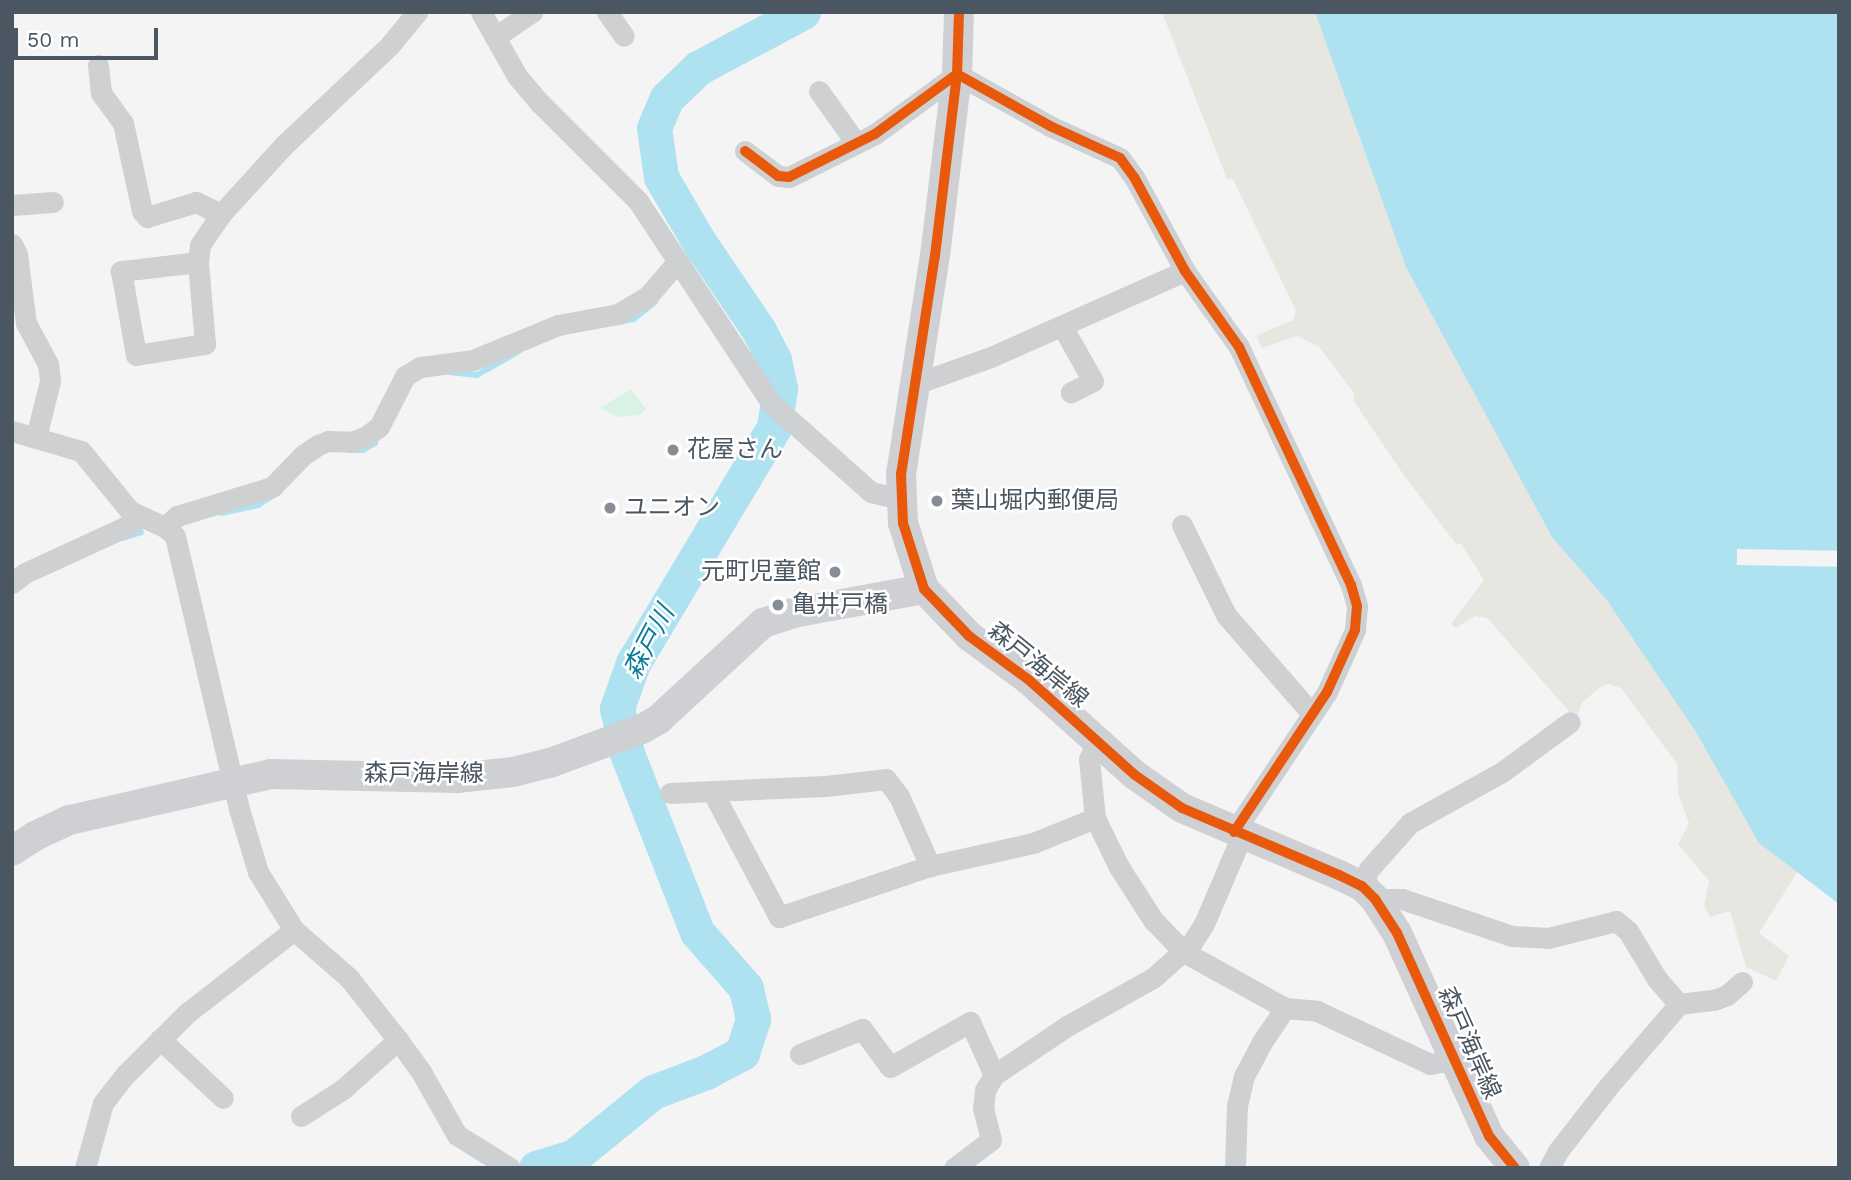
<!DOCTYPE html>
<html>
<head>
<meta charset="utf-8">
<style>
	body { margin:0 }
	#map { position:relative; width:1851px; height:1180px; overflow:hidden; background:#f4f4f4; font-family:"Work Sans","Noto Sans JP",sans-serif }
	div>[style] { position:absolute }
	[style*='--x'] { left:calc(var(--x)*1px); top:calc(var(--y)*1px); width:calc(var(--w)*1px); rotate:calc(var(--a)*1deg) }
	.green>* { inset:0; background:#d9f2e3 }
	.sand>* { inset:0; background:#e7e6e1 }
	.water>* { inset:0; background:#aee2f0 }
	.pier>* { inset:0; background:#f4f4f4; transform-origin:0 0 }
	.stream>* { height:6px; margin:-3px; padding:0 3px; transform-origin:3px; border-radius:3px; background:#aee2f0 }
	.river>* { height:35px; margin:-17.5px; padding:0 17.5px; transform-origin:17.5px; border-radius:17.5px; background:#aee2f0 }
	.street>* { height:21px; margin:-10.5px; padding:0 10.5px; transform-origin:10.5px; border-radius:10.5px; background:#ced0d2 }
	.secondary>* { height:30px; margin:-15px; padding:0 15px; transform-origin:15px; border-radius:15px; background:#ced0d4 }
	.cycleway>* { height:10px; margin:-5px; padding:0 5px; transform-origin:5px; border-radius:5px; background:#e8590c }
	.dots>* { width:19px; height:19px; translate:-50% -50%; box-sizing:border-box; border:4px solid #fff; border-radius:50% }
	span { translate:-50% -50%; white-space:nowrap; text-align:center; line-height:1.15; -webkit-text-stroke:5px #fff; paint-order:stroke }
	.poi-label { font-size:24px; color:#4a5661 }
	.left { translate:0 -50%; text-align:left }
	.right { translate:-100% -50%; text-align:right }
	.street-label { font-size:24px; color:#4a5661 }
	.water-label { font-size:26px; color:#0c7c9b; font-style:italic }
	.frame { position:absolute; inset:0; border:14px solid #4a5661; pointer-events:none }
	.scale { position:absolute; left:14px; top:28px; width:144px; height:32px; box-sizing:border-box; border:4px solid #4a5661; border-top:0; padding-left:9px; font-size:21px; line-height:24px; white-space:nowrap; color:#4a5661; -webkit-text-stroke:5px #fff; paint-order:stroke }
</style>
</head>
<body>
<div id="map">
	<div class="green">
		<div style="clip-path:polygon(631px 389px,646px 409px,640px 415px,617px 417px,600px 408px)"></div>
	</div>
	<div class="sand">
		<div style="clip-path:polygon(1162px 12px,1354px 12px,1806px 858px,1759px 933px,1789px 956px,1776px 981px,1746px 967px,1730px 911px,1710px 917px,1704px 905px,1709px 881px,1678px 844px,1689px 823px,1678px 793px,1677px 764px,1621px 688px,1608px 684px,1600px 687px,1582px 703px,1576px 719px,1487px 618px,1475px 616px,1456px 628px,1451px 624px,1484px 580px,1461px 544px,1456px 544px,1403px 474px,1353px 400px,1355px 394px,1319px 347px,1297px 336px,1262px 348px,1256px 336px,1293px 320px,1296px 311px,1233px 179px,1227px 179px)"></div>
	</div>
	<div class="water">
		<div style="clip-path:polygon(1315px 12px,1839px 12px,1839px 904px,1759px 843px,1696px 732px,1606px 599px,1552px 537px,1406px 267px)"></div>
	</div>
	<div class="pier">
		<div style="left:1737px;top:549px;width:102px;height:16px;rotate:1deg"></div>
	</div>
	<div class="stream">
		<div style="--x:685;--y:263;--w:25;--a:-56"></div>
		<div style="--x:623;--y:321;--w:11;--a:-10"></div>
		<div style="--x:634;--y:319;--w:27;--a:-39"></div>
		<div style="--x:449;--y:372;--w:28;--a:6"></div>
		<div style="--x:477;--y:375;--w:48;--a:-29.7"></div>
		<div style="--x:353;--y:450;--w:10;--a:0"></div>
		<div style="--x:363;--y:450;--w:14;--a:-30"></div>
		<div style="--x:221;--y:513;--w:38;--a:-12"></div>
		<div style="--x:258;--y:505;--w:25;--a:-32"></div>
		<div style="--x:123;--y:538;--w:19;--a:-18"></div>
	</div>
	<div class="river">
		<div style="--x:536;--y:1168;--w:39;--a:-17"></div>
		<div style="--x:573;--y:1157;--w:103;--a:-39.1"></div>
		<div style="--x:653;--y:1092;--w:57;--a:-20.7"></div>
		<div style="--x:706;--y:1072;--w:41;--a:-27.8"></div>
		<div style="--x:742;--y:1053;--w:36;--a:-72"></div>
		<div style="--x:753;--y:1019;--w:32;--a:-103"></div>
		<div style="--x:746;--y:988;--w:74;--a:-131.2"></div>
		<div style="--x:697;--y:932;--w:192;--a:-111.4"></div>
		<div style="--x:627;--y:753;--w:46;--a:-102.5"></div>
		<div style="--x:617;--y:708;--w:48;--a:-70.4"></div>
		<div style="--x:633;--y:663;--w:275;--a:-59.1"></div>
		<div style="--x:774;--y:427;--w:39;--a:-81"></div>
		<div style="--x:780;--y:388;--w:29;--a:-102"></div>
		<div style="--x:774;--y:360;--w:35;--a:-117"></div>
		<div style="--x:758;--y:329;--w:105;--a:-124.1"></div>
		<div style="--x:699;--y:242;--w:75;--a:-120.3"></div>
		<div style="--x:661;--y:177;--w:49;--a:-98.1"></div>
		<div style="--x:654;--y:128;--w:33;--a:-67"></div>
		<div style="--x:667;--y:98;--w:43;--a:-44.1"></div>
		<div style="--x:698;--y:68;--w:119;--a:-28.1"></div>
	</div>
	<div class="street">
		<div style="--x:481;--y:12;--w:73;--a:60.6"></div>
		<div style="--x:517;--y:76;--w:35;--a:50"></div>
		<div style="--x:540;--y:103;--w:139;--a:45"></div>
		<div style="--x:638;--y:201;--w:242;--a:56.6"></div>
		<div style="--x:771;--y:403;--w:134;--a:41.7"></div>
		<div style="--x:871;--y:492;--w:30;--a:14"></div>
		<div style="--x:607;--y:12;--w:29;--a:55"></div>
		<div style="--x:495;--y:37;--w:45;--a:-34"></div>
		<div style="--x:98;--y:65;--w:28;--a:84"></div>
		<div style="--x:101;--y:93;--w:37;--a:54"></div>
		<div style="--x:123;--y:123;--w:90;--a:77.8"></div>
		<div style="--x:142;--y:211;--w:8;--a:50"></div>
		<div style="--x:147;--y:217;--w:51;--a:-17"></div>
		<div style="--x:196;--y:202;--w:28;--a:26"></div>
		<div style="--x:819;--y:91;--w:64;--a:54.6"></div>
		<div style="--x:745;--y:151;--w:41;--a:37.1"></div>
		<div style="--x:778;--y:176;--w:11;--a:5"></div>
		<div style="--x:789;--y:177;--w:96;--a:-26.6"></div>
		<div style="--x:875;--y:134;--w:102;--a:-36.2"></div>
		<div style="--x:957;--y:74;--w:107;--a:29.2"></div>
		<div style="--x:1050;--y:126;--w:77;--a:24.6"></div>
		<div style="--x:1120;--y:158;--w:24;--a:54"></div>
		<div style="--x:1134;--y:177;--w:107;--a:61.5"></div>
		<div style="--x:1185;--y:271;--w:93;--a:54.6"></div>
		<div style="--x:1239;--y:347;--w:263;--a:64.8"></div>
		<div style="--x:1351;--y:585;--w:22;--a:74"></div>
		<div style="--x:1357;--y:606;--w:24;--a:95"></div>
		<div style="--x:1355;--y:630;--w:68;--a:114.3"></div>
		<div style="--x:1327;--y:692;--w:168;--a:123.6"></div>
		<div style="--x:12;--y:205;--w:41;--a:-4.2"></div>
		<div style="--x:12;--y:244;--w:11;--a:63"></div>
		<div style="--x:17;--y:254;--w:70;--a:82.6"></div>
		<div style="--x:26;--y:323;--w:47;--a:61.8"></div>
		<div style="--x:48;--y:364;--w:17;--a:83"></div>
		<div style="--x:50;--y:381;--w:58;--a:104"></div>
		<div style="--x:198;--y:262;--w:78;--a:173.3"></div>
		<div style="--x:121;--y:271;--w:85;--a:79.9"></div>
		<div style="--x:136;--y:355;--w:70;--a:-9.1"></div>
		<div style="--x:205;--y:344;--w:82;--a:-94.9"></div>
		<div style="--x:198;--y:262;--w:17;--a:-83"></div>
		<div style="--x:200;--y:245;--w:37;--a:-56"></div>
		<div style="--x:221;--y:214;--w:92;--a:-47.6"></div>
		<div style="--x:283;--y:146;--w:147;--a:-43.3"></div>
		<div style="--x:390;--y:45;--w:43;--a:-50.7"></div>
		<div style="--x:1062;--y:326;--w:63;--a:60.6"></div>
		<div style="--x:1093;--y:381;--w:25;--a:153"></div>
		<div style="--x:915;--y:384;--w:83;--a:-19.7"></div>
		<div style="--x:993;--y:356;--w:210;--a:-23.9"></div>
		<div style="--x:12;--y:431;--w:72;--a:16.2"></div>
		<div style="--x:81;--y:451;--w:77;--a:50.8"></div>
		<div style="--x:130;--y:511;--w:38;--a:25"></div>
		<div style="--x:165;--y:527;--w:13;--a:42"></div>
		<div style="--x:175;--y:536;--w:280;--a:76.8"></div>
		<div style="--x:239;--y:809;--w:66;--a:73.2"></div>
		<div style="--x:258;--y:872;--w:68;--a:58.2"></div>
		<div style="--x:294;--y:930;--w:73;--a:41.1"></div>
		<div style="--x:349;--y:978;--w:79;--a:51.7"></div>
		<div style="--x:398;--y:1040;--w:37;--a:54"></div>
		<div style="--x:420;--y:1070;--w:75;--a:60.4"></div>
		<div style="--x:457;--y:1135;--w:62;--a:31.9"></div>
		<div style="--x:1182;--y:525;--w:100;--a:63.9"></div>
		<div style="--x:1226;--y:615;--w:131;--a:49"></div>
		<div style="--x:165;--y:527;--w:16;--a:-43"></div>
		<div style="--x:177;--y:516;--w:99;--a:-17"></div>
		<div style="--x:272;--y:487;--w:45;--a:-45.9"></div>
		<div style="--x:303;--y:455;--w:18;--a:-34"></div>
		<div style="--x:318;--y:445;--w:11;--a:-22"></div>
		<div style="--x:328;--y:441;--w:23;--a:2"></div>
		<div style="--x:351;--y:442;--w:15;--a:-20"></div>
		<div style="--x:365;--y:437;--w:17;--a:-36"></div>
		<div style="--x:379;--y:427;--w:57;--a:-63"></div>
		<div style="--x:405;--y:376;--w:17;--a:-31"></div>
		<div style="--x:420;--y:367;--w:53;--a:-7.5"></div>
		<div style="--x:473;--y:360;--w:92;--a:-22.4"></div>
		<div style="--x:558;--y:325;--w:61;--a:-10.4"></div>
		<div style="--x:618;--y:314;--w:35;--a:-31"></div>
		<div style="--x:648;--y:296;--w:45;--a:-49.5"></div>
		<div style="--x:12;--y:583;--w:16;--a:-38"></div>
		<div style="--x:25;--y:573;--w:108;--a:-24.7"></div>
		<div style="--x:123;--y:528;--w:20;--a:-33"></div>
		<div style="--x:1097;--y:742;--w:19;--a:115"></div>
		<div style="--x:1089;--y:759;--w:59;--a:84.2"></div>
		<div style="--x:1095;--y:818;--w:55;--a:63.9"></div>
		<div style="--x:1119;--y:867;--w:63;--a:57.3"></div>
		<div style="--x:1153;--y:920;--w:45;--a:45.9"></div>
		<div style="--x:1184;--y:952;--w:115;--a:29"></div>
		<div style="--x:1285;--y:1008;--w:32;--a:5"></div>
		<div style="--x:1317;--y:1011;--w:125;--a:25.1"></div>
		<div style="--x:1430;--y:1064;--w:23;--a:-10"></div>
		<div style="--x:712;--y:791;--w:143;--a:62"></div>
		<div style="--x:779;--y:917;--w:159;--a:-18.7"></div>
		<div style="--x:670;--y:793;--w:155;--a:-2.6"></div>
		<div style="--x:825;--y:786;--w:61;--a:-6.5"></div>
		<div style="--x:886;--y:779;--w:21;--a:53"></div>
		<div style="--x:899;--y:796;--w:77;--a:66.1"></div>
		<div style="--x:930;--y:866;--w:106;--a:-12.6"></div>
		<div style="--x:1033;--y:843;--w:67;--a:-22"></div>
		<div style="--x:1362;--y:886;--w:18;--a:-68"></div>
		<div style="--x:1369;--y:869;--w:62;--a:-48.3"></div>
		<div style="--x:1410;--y:823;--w:105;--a:-29"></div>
		<div style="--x:1502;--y:772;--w:84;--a:-36.3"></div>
		<div style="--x:1375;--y:899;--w:27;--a:0"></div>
		<div style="--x:1402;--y:899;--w:116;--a:18.6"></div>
		<div style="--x:1512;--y:936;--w:36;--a:3"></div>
		<div style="--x:1548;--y:938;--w:70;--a:-14"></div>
		<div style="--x:1616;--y:921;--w:16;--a:40"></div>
		<div style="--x:1628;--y:931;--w:56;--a:58.9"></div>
		<div style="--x:1657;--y:979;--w:33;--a:49"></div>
		<div style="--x:1679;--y:1004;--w:35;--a:-7"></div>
		<div style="--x:1714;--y:1000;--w:14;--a:-21"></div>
		<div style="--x:1727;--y:995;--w:20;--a:-41"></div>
		<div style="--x:160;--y:1039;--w:86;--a:43.1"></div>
		<div style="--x:800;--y:1054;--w:67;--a:-22"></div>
		<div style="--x:862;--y:1029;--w:47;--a:53.6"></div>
		<div style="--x:890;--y:1067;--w:92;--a:-29.4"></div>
		<div style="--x:970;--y:1022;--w:58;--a:65.6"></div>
		<div style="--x:301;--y:1116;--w:50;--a:-32.7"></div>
		<div style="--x:343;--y:1089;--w:74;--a:-41.7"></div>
		<div style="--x:85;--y:1168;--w:67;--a:-74.5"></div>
		<div style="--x:103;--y:1103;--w:36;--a:-52"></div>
		<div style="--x:125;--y:1075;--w:88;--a:-45"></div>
		<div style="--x:187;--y:1013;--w:135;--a:-37.8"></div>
		<div style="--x:954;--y:1168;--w:46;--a:-37.1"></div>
		<div style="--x:991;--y:1140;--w:32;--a:-104"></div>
		<div style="--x:983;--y:1109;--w:19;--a:-84"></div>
		<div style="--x:985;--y:1090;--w:17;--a:-59"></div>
		<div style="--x:994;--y:1075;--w:88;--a:-33.9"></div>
		<div style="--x:1067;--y:1026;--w:98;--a:-29.2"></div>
		<div style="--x:1153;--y:978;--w:51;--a:-41.8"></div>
		<div style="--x:1191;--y:944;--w:24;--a:-57"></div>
		<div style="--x:1204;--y:924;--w:97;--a:-66.9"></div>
		<div style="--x:1235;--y:1168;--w:62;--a:-88.2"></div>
		<div style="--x:1237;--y:1106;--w:31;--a:-77"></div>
		<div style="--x:1244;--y:1076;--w:38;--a:-62"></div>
		<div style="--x:1262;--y:1042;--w:41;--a:-55.9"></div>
		<div style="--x:1549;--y:1168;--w:19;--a:-62"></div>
		<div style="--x:1558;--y:1151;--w:80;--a:-52.1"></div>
		<div style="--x:1607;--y:1088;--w:111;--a:-49.4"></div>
	</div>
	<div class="secondary">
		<div style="--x:959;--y:12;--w:62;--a:91.8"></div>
		<div style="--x:957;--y:74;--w:182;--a:96.9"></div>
		<div style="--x:935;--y:255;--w:222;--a:98.8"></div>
		<div style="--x:901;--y:474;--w:49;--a:87.7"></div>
		<div style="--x:903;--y:523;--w:69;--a:72.3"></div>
		<div style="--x:924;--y:589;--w:65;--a:46.2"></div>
		<div style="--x:969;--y:636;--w:74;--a:36.3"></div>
		<div style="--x:1029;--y:680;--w:142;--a:41.9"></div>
		<div style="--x:1135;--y:775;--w:57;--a:35.1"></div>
		<div style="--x:1182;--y:808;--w:171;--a:23.1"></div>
		<div style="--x:1339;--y:875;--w:25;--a:26"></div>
		<div style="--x:1362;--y:886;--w:18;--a:45"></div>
		<div style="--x:1375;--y:899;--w:40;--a:57.1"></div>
		<div style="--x:1397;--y:933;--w:223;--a:65.6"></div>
		<div style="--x:1489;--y:1136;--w:41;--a:50.9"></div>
		<div style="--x:12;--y:851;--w:27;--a:-33"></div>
		<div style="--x:35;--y:836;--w:38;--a:-25"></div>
		<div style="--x:70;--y:820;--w:206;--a:-12.9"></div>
		<div style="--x:271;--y:774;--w:186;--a:1.2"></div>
		<div style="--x:457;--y:778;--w:56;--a:-6.1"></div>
		<div style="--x:513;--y:772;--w:38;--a:-14"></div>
		<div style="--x:550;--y:763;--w:98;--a:-20.3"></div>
		<div style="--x:642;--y:729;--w:20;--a:-30"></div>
		<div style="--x:659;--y:719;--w:142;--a:-42.7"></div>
		<div style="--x:763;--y:623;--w:32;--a:-18"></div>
		<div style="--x:793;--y:613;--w:133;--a:-10.4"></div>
	</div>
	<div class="cycleway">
		<div style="--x:959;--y:12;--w:62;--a:91.8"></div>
		<div style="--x:957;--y:74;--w:182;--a:96.9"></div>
		<div style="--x:935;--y:255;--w:222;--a:98.8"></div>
		<div style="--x:901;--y:474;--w:49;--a:87.7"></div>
		<div style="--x:903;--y:523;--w:69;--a:72.3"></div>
		<div style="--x:924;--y:589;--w:65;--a:46.2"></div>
		<div style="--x:969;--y:636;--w:74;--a:36.3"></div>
		<div style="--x:1029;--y:680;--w:142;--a:41.9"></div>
		<div style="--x:1135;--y:775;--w:57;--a:35.1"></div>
		<div style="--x:1182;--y:808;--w:171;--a:23.1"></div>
		<div style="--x:1339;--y:875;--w:25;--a:26"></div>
		<div style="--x:1362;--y:886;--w:18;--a:45"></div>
		<div style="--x:1375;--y:899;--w:40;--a:57.1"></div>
		<div style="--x:1397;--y:933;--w:223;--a:65.6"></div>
		<div style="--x:1489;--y:1136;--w:41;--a:50.9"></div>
		<div style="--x:745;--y:151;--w:41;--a:37.1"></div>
		<div style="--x:778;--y:176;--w:11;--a:5"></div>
		<div style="--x:789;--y:177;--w:96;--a:-26.6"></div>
		<div style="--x:875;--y:134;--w:102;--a:-36.2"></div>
		<div style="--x:957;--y:74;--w:107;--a:29.2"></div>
		<div style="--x:1050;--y:126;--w:77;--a:24.6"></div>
		<div style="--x:1120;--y:158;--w:24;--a:54"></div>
		<div style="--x:1134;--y:177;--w:107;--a:61.5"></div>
		<div style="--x:1185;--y:271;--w:93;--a:54.6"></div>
		<div style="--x:1239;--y:347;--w:263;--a:64.8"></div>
		<div style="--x:1351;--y:585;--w:22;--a:74"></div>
		<div style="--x:1357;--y:606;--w:24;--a:95"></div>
		<div style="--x:1355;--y:630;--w:68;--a:114.3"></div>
		<div style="--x:1327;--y:692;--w:168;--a:123.6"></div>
	</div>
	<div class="dots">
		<div style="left:673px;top:450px;background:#868d94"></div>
		<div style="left:937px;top:501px;background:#868d94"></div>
		<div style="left:610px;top:508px;background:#868d94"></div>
		<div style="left:835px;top:572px;background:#868d94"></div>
		<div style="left:778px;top:605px;background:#868d94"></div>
	</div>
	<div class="poi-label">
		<span class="left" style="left:687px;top:450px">花屋さん</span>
		<span class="left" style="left:951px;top:501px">葉山堀内郵便局</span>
		<span class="left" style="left:624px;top:508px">ユニオン</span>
		<span class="right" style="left:821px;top:572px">元町児童館</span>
		<span class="left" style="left:792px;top:605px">亀井戸橋</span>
	</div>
	<div class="street-label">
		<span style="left:1038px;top:665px;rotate:39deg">森戸海岸線</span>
		<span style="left:424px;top:774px">森戸海岸線</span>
		<span style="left:1469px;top:1043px;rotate:66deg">森戸海岸線</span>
	</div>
	<div class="water-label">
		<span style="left:649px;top:642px;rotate:-62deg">森戸川</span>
	</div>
	<div class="frame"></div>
	<div class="scale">50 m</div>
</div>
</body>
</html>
